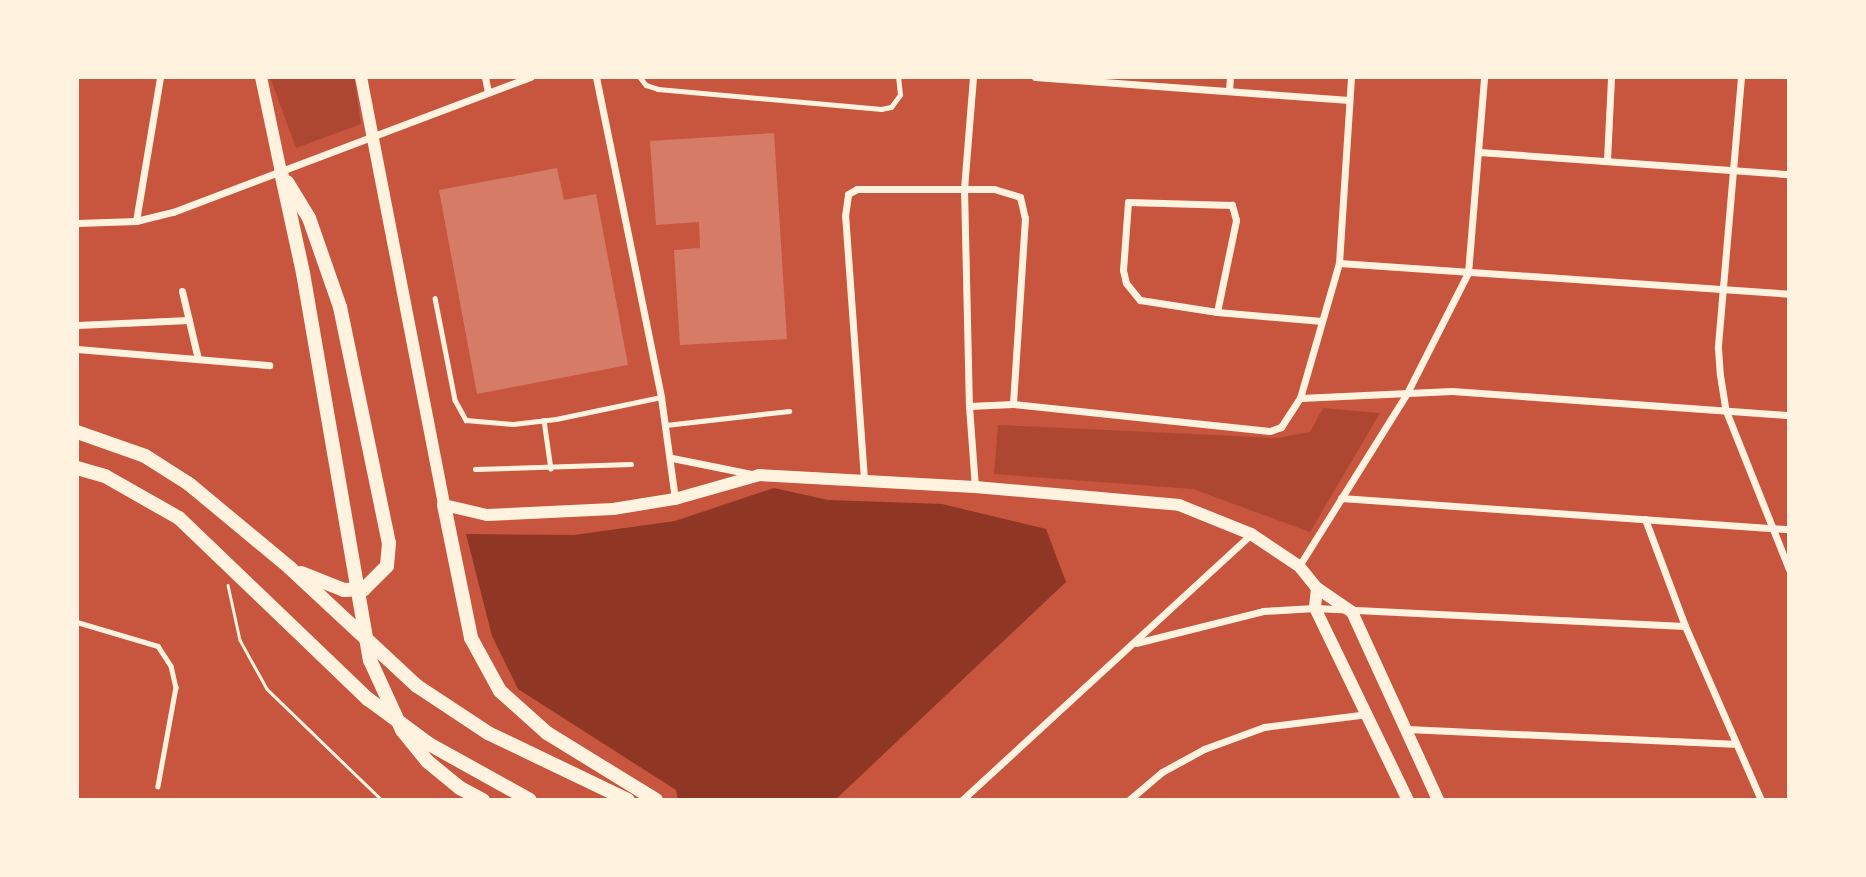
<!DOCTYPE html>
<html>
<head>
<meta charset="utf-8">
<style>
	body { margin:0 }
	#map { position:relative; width:1866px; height:877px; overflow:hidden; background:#c8553d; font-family:Inter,sans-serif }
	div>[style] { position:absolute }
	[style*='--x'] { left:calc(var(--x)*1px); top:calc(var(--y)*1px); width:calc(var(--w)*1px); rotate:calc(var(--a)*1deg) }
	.green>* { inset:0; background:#ae4732 }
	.water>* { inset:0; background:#8f3625 }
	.building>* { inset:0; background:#d67c66 }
	.path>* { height:2.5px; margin:-1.25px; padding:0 1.25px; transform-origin:1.25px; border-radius:1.25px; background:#fff3e0 }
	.service>* { height:4.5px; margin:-2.25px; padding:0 2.25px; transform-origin:2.25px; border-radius:2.25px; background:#fff3e0 }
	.minor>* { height:7px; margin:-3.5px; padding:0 3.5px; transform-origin:3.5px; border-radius:3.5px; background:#fff3e0 }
	.secondary>* { height:12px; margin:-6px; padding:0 6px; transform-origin:6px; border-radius:6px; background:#fff3e0 }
	.primary>* { height:14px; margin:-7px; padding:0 7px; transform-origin:7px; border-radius:7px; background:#fff3e0 }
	span { translate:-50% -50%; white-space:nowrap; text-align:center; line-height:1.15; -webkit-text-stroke:6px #fff3e0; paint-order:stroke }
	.frame { position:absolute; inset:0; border:79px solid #fff3e0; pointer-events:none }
</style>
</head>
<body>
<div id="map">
	<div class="green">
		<div style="clip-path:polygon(270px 77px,354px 77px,361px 124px,296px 148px)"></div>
		<div style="clip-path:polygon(1323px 408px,1380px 413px,1310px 532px,1193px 489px,994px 474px,998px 425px,1277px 438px,1310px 432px)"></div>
	</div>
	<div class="water">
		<div style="clip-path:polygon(774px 488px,828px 500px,942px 504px,1046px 529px,1066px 582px,835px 800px,678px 800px,676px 790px,518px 689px,492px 636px,466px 534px,574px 535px,675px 521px)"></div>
	</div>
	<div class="building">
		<div style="clip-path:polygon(774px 133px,787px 339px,680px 345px,674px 250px,700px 248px,699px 222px,656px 225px,650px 141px)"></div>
		<div style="clip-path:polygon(557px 168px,564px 200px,596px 194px,628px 365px,477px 394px,439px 190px)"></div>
	</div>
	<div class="path">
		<div style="--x:228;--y:585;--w:56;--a:77.7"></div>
		<div style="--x:240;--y:640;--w:56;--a:61.1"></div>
		<div style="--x:267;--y:689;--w:160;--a:44"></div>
	</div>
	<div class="service">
		<div style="--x:640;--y:77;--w:10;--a:53"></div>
		<div style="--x:646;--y:85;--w:13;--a:18"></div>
		<div style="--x:658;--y:89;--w:224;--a:5.1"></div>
		<div style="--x:881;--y:109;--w:10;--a:-11"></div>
		<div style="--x:891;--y:107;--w:15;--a:-53"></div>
		<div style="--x:900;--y:95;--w:18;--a:-96"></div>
		<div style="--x:435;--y:298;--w:104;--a:78.9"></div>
		<div style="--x:455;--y:400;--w:23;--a:61"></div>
		<div style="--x:466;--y:420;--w:47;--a:4.9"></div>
		<div style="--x:513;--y:424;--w:43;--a:-6.6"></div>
		<div style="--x:556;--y:419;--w:107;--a:-11.8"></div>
		<div style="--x:544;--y:420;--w:49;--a:81.9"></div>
		<div style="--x:666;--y:425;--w:124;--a:-6.5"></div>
		<div style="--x:475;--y:469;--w:156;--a:-1.8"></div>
		<div style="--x:77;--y:622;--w:84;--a:16.5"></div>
		<div style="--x:158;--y:646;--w:24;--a:57"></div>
		<div style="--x:171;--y:666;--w:22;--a:77"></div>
		<div style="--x:176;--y:687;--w:101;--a:100.3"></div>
	</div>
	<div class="minor">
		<div style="--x:485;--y:77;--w:16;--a:79"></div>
		<div style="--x:596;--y:77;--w:327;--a:78.5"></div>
		<div style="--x:661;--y:397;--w:103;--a:82.2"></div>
		<div style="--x:973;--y:77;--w:111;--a:94.6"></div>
		<div style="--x:964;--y:188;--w:218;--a:88.7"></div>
		<div style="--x:969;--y:406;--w:81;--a:85.8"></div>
		<div style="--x:1035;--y:77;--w:315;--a:4.2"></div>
		<div style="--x:1741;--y:77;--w:272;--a:94.9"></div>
		<div style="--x:1718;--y:348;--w:27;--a:86"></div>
		<div style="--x:1720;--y:375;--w:36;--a:81"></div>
		<div style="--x:1726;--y:411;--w:170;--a:68.3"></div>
		<div style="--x:1229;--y:91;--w:14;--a:-86"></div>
		<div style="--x:1479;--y:152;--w:311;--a:4.1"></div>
		<div style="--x:1607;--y:160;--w:83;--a:-87.2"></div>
		<div style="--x:136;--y:221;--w:146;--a:-80.5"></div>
		<div style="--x:77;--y:223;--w:59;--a:-1.9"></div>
		<div style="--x:136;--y:221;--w:38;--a:-14"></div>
		<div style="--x:173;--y:212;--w:382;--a:-20.7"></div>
		<div style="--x:1339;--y:263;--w:451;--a:3.9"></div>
		<div style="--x:182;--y:291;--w:70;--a:76.8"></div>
		<div style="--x:1217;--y:312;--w:94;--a:-78.3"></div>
		<div style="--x:1236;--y:220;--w:16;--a:-105"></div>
		<div style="--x:1232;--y:205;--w:104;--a:-178.3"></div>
		<div style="--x:1128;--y:202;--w:68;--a:94.2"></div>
		<div style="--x:1123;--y:270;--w:13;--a:77"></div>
		<div style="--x:1126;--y:283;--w:22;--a:51"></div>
		<div style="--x:1140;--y:300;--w:78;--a:8.9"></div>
		<div style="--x:1217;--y:312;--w:105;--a:4.9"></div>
		<div style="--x:77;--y:325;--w:112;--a:-2.6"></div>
		<div style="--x:77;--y:349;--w:193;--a:4.8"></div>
		<div style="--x:1300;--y:398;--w:152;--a:-2.6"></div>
		<div style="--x:1452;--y:391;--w:338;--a:4.1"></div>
		<div style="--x:969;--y:406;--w:44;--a:-2.6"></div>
		<div style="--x:1013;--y:404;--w:258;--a:6"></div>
		<div style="--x:1270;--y:431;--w:12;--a:-20"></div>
		<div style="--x:1281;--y:427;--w:35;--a:-57"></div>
		<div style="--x:1300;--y:398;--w:141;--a:-73.9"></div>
		<div style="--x:1339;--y:263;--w:186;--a:-86.3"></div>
		<div style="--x:672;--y:458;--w:81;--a:11.4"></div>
		<div style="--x:864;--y:479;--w:264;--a:-94.1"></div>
		<div style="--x:845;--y:216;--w:22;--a:-82"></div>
		<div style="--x:848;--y:194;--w:10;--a:-29"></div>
		<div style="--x:857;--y:189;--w:137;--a:0"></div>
		<div style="--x:994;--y:189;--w:27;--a:17"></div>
		<div style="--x:1020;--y:197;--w:22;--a:77"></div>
		<div style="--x:1025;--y:218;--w:186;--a:93.7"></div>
		<div style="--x:1341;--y:498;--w:449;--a:4"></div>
		<div style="--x:1645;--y:519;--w:114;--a:69.5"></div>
		<div style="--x:1685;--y:626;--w:190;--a:66.4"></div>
		<div style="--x:1299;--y:566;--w:204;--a:-58"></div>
		<div style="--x:1407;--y:393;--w:135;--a:-63.1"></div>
		<div style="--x:1468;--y:273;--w:197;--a:-85.3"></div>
		<div style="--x:1136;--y:643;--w:131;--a:-14.1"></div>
		<div style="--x:1263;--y:611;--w:52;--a:-3.3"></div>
		<div style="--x:1315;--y:608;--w:370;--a:2.8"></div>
		<div style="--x:1407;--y:729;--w:326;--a:2.6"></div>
		<div style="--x:962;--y:800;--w:393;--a:-42.6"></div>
		<div style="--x:1129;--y:800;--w:43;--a:-40.3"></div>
		<div style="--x:1162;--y:772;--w:48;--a:-28.7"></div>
		<div style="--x:1204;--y:749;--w:64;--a:-20.1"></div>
		<div style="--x:1264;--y:727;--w:105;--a:-7.1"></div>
	</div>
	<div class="secondary">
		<div style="--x:261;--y:77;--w:97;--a:78.1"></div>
		<div style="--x:361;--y:77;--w:436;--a:79"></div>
		<div style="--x:444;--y:505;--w:44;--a:13.1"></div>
		<div style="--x:487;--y:515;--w:126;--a:-2.7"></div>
		<div style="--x:613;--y:509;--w:63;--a:-9.2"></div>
		<div style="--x:675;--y:499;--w:87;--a:-15.9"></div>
		<div style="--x:759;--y:475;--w:216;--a:3.2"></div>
		<div style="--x:975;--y:487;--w:205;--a:5"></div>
		<div style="--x:1179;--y:505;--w:78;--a:21.9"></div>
		<div style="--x:1251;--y:534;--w:58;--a:33.7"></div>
		<div style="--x:1299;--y:566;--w:28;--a:51"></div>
		<div style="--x:1317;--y:588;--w:42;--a:34.4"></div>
		<div style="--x:1352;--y:612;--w:207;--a:65.4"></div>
		<div style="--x:1317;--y:588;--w:20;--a:96"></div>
		<div style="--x:1315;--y:608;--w:213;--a:64.2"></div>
	</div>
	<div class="primary">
		<div style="--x:281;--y:172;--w:103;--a:77.7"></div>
		<div style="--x:303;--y:273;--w:393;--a:80.2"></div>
		<div style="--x:370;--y:660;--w:77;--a:65.4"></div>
		<div style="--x:402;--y:730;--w:40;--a:51"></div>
		<div style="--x:427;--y:761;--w:43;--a:39.3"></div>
		<div style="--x:460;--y:788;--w:26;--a:28"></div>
		<div style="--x:287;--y:182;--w:42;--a:58.6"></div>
		<div style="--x:309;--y:218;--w:94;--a:70.8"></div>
		<div style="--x:340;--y:307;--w:241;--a:78.3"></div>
		<div style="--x:389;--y:543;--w:23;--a:95"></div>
		<div style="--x:387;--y:566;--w:33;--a:135"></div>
		<div style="--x:364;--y:589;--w:20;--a:177"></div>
		<div style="--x:344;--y:590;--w:46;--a:-158.4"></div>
		<div style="--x:77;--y:432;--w:72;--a:19.4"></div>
		<div style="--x:145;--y:456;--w:52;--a:32.5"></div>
		<div style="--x:189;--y:484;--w:131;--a:39.7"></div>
		<div style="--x:290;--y:568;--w:173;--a:42.9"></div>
		<div style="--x:417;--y:686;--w:85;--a:33.5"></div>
		<div style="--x:488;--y:733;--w:155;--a:25.6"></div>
		<div style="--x:77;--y:468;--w:29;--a:16"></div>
		<div style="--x:105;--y:476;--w:85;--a:29.6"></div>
		<div style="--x:179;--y:518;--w:262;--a:43.8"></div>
		<div style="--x:368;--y:699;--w:76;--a:36.4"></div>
		<div style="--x:429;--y:744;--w:115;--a:29"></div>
		<div style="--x:444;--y:505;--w:136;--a:78.5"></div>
		<div style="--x:471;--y:638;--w:60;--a:61.3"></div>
		<div style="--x:500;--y:691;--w:63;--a:41.8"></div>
		<div style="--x:547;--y:733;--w:128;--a:31.6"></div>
	</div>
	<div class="frame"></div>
</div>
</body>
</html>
